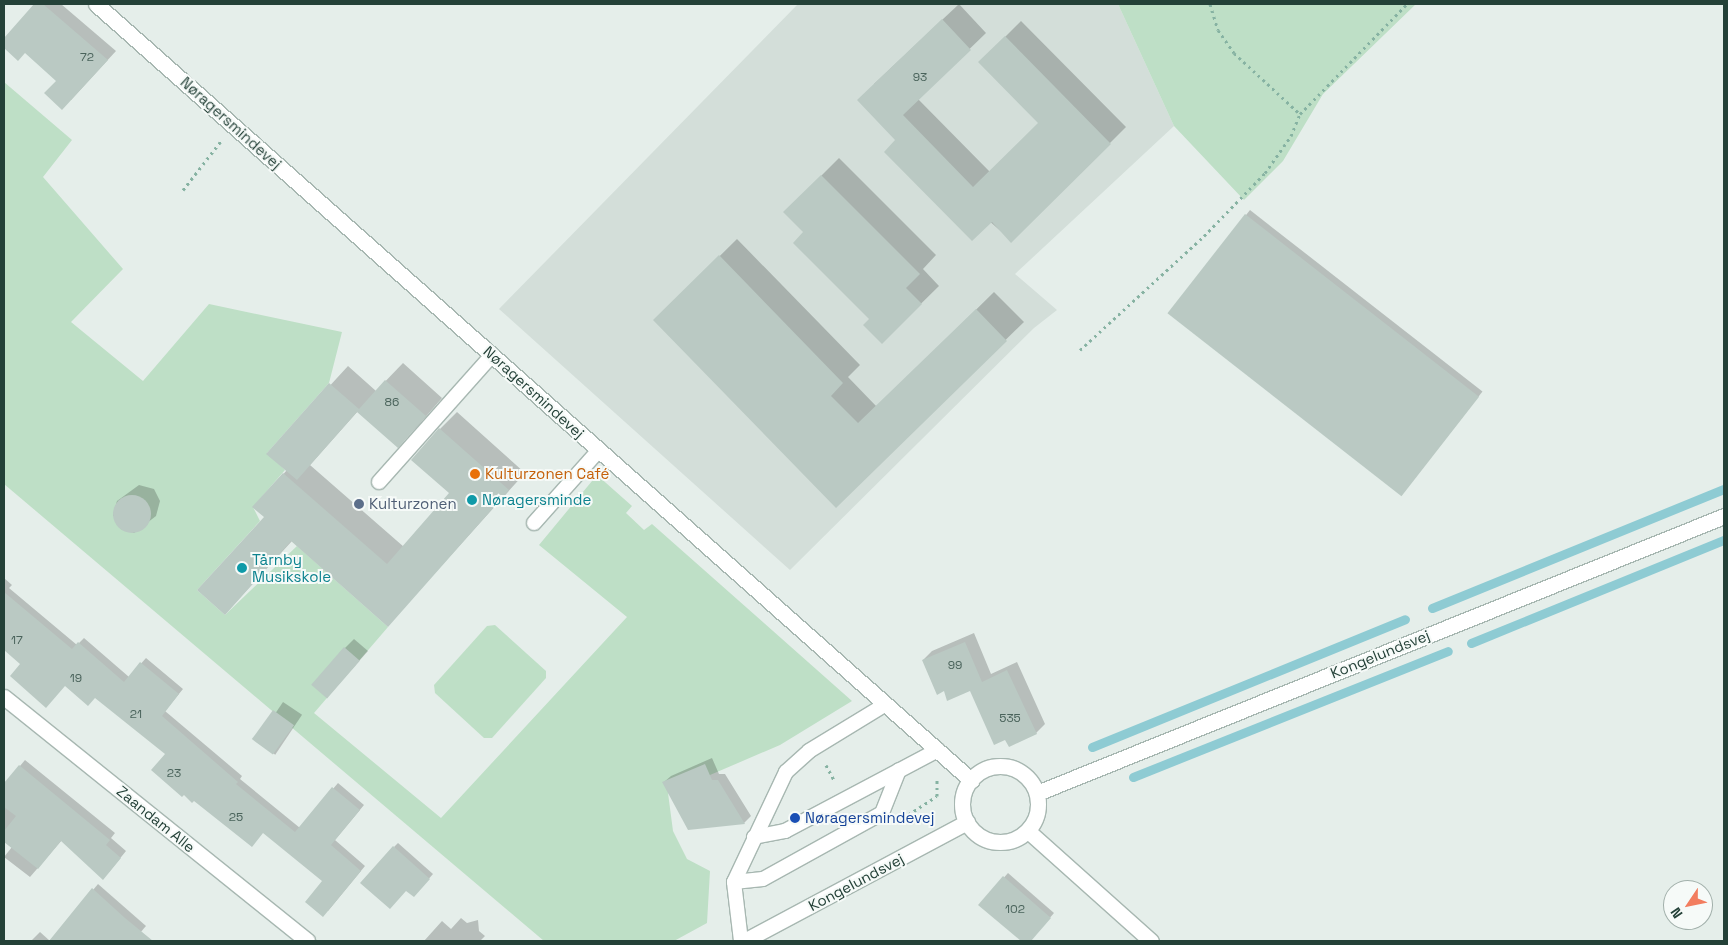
<!DOCTYPE html>
<html>
<head>
<meta charset="utf-8">
<style>
	body { margin:0 }
	#map { position:relative; width:1728px; height:945px; overflow:hidden; background:#e5eeea; font-family:"Space Grotesk",sans-serif }
	div>[style] { position:absolute }
	[style*='--x'] { left:calc(var(--x)*1px); top:calc(var(--y)*1px); width:calc(var(--w)*1px); rotate:calc(var(--a)*1deg) }
	.built>* { inset:0; background:#d3ded9 }
	.green>* { inset:0; background:#bedfc6 }
	.shadow>* { inset:0; background:#0003; transform-origin:0 0 }
	.stream>* { height:9px; margin:-4.5px; padding:0 4.5px; transform-origin:4.5px; border-radius:4.5px; background:#8ecbd3 }
	.building>* { inset:0; background:#bac9c3; transform-origin:0 0 }
	.round { border-radius:50% }
	.path>* { height:3px; margin-top:-1.5px; transform-origin:0; background:repeating-linear-gradient(90deg,#86b2a2 0 2.5px,transparent 0 6.5px) }
	.roads { filter:drop-shadow(1px 0 #a7b7b1) drop-shadow(-1px 0 #a7b7b1) drop-shadow(0 1px #a7b7b1) drop-shadow(0 -1px #a7b7b1) }
	.lane>* { height:14px; margin:-7px; padding:0 7px; transform-origin:7px; border-radius:7px; background:#fff }
	.street>* { height:15px; margin:-7.5px; padding:0 7.5px; transform-origin:7.5px; border-radius:7.5px; background:#fff }
	.secondary>* { height:15px; margin:-7.5px; padding:0 7.5px; transform-origin:7.5px; border-radius:7.5px; background:#fff }
	.secondary>.ring { margin:-7.5px; padding:0; box-sizing:content-box; background:none; border:15px solid #fff; border-radius:50% }
	.dots>* { width:14px; height:14px; translate:-50% -50%; box-sizing:border-box; border:2px solid #f6faf8; border-radius:50% }
	span { translate:-50% -50%; white-space:nowrap; text-align:center; line-height:1.15; -webkit-text-stroke:4px #f6faf8; paint-order:stroke }
	.number-label { font-size:12px; color:#4a635b }
	.number-label span { -webkit-text-stroke-width:0 }
	.street-label { font-size:15px; color:#244138 }
	.food-label { font-size:15px; color:#c56008 }
	.left { translate:0 -50%; text-align:left }
	.culture-label { font-size:15px; color:#0d838f }
	.service-label { font-size:15px; color:#4e5e75 }
	.transit-label { font-size:15px; color:#164399 }
	.frame { position:absolute; inset:0; border:5px solid #244138; pointer-events:none }
	.north { position:absolute; left:1663px; top:880px; width:50px; height:50px; box-sizing:border-box; background:#f6faf8; border:1px solid #a2b0ab; border-radius:50%; rotate:236deg; font-size:14px; font-weight:700; line-height:20px; text-align:center; color:#244138 }
	.north::after { content:''; display:block; margin:auto; width:18px; height:22px; background:#f27d5f; clip-path:polygon(50% 0,100% 100%,50% 72%,0 100%) }
</style>
</head>
<body>
<div id="map">
	<div class="built">
		<div style="clip-path:polygon(798px 4px,1118px 4px,1174px 126px,1015px 274px,1057px 310px,1034px 328px,790px 570px,499px 309px)"></div>
	</div>
	<div class="green">
		<div style="clip-path:polygon(1118px 4px,1416px 4px,1323px 94px,1283px 161px,1244px 200px,1174px 126px)"></div>
		<div style="clip-path:polygon(4px 82px,72px 140px,43px 177px,123px 269px,71px 322px,143px 381px,209px 304px,342px 332px,329px 383px,267px 453px,285px 470px,253px 507px,260px 521px,197px 590px,225px 615px,297px 546px,388px 627px,314px 713px,441px 818px,627px 617px,539px 545px,597px 475px,632px 506px,626px 513px,644px 530px,652px 524px,852px 701px,780px 745px,668px 793px,673px 831px,687px 859px,710px 871px,707px 923px,674px 941px,544px 941px,4px 484px)"></div>
		<div style="clip-path:polygon(495px 625px,546px 671px,546px 678px,492px 738px,484px 738px,435px 693px,434px 685px,487px 626px)"></div>
	</div>
	<div class="shadow">
		<div style="clip-path:polygon(36px 4px,61px 4px,116px 51px,71px 100px,58px 81px,25px 51px,18px 59px,4px 46px,4px 40px)"></div>
		<div style="clip-path:polygon(959px 4px,986px 33px,918px 99px,990px 172px,1039px 123px,980px 62px,1021px 21px,1126px 127px,1012px 241px,897px 140px,874px 84px)"></div>
		<div style="clip-path:polygon(839px 158px,936px 255px,923px 269px,939px 286px,882px 342px,871px 319px,805px 232px,785px 212px)"></div>
		<div style="left:1250px;top:210px;width:295px;height:131px;rotate:38deg"></div>
		<div style="clip-path:polygon(737px 239px,860px 365px,848px 377px,877px 407px,994px 292px,1024px 322px,836px 506px,655px 320px)"></div>
		<div style="clip-path:polygon(403px 363px,442px 398px,415px 429px,397px 446px,358px 411px,310px 465px,404px 547px,451px 493px,440px 429px,457px 412px,525px 473px,388px 625px,292px 541px,225px 614px,266px 517px,254px 507px,287px 470px,268px 453px,348px 366px,376px 391px)"></div>
		<div style="clip-path:polygon(139px 485px,154px 489px,160px 501px,156px 516px,134px 533px,121px 529px,113px 515px,117px 501px)"></div>
		<div style="clip-path:polygon(4px 578px,12px 585px,9px 588px,77px 645px,84px 638px,129px 677px,146px 658px,183px 689px,165px 711px,242px 776px,240px 779px,300px 828px,338px 783px,364px 805px,335px 840px,365px 866px,328px 911px,324px 881px,167px 754px,95px 697px,22px 663px,4px 648px)"></div>
		<div style="clip-path:polygon(974px 633px,991px 674px,1017px 662px,1045px 724px,1036px 733px,970px 690px,944px 690px,923px 660px,932px 651px)"></div>
		<div style="clip-path:polygon(354px 639px,368px 651px,336px 687px,345px 648px)"></div>
		<div style="left:283px;top:702px;width:23px;height:48px;rotate:34deg"></div>
		<div style="clip-path:polygon(712px 758px,719px 774px,725px 774px,751px 816px,744px 823px,689px 829px,664px 782px,671px 776px)"></div>
		<div style="clip-path:polygon(25px 760px,115px 833px,111px 838px,126px 851px,109px 872px,62px 840px,30px 877px,4px 857px,12px 847px,4px 841px,4px 785px)"></div>
		<div style="clip-path:polygon(398px 843px,433px 874px,418px 891px,394px 847px)"></div>
		<div style="clip-path:polygon(1008px 873px,1054px 913px,1030px 941px,1023px 941px,980px 905px)"></div>
		<div style="clip-path:polygon(98px 884px,146px 926px,133px 941px,51px 941px)"></div>
		<div style="clip-path:polygon(461px 918px,467px 923px,478px 920px,479px 931px,485px 936px,480px 941px,424px 941px,442px 921px,451px 929px)"></div>
		<div style="clip-path:polygon(40px 932px,50px 941px,31px 941px)"></div>
	</div>
	<div class="stream">
		<div style="--x:1432;--y:608;--w:315;--a:-22.2"></div>
		<div style="--x:1471;--y:643;--w:273;--a:-22.2"></div>
		<div style="--x:1092;--y:747;--w:338;--a:-22.2"></div>
		<div style="--x:1133;--y:777;--w:339;--a:-21.8"></div>
	</div>
	<div class="building">
		<div style="clip-path:polygon(34px 4px,43px 4px,108px 60px,62px 110px,44px 93px,56px 81px,25px 53px,18px 61px,4px 48px,4px 38px)"></div>
		<div style="clip-path:polygon(942px 19px,971px 50px,903px 115px,973px 187px,1038px 123px,978px 62px,1005px 36px,1111px 144px,1011px 243px,992px 222px,972px 241px,884px 152px,895px 140px,857px 100px)"></div>
		<div style="clip-path:polygon(821px 175px,920px 274px,906px 288px,922px 304px,882px 344px,863px 325px,869px 319px,793px 243px,803px 232px,783px 212px)"></div>
		<div style="left:1245px;top:214px;width:297px;height:126px;rotate:38deg"></div>
		<div style="clip-path:polygon(719px 255px,843px 383px,831px 396px,858px 423px,976px 309px,1007px 341px,836px 508px,653px 320px)"></div>
		<div style="clip-path:polygon(385px 380px,426px 416px,398px 448px,357px 412px,297px 480px,266px 454px,329px 383px,359px 409px)"></div>
		<div style="clip-path:polygon(439px 428px,509px 490px,388px 627px,291px 541px,225px 615px,197px 590px,264px 517px,252px 507px,283px 473px,387px 564px,449px 493px,411px 460px)"></div>
		<div class="round" style="left:113px;top:495px;width:38px;height:38px"></div>
		<div style="clip-path:polygon(4px 592px,72px 649px,78px 642px,124px 682px,140px 662px,179px 694px,162px 716px,238px 782px,236px 784px,295px 832px,332px 787px,360px 810px,331px 845px,361px 871px,323px 917px,305px 902px,322px 881px,263px 833px,252px 847px,194px 801px,192px 803px,184px 795px,182px 797px,151px 770px,165px 754px,95px 698px,88px 706px,65px 686px,46px 708px,10px 676px,20px 664px,4px 650px)"></div>
		<div style="clip-path:polygon(965px 642px,982px 682px,1007px 670px,1037px 734px,1009px 747px,1005px 740px,994px 745px,970px 691px,947px 701px,944px 691px,937px 695px,922px 660px)"></div>
		<div style="left:344px;top:647px;width:21px;height:50px;rotate:41deg"></div>
		<div style="left:273px;top:710px;width:26px;height:36px;rotate:36deg"></div>
		<div style="clip-path:polygon(705px 764px,712px 780px,718px 780px,745px 824px,688px 830px,662px 782px)"></div>
		<div style="clip-path:polygon(19px 765px,110px 840px,106px 845px,121px 858px,103px 880px,61px 841px,38px 869px,4px 842px,4px 831px,16px 816px,4px 807px,4px 783px)"></div>
		<div style="clip-path:polygon(393px 846px,430px 879px,414px 897px,406px 891px,390px 909px,360px 883px)"></div>
		<div style="clip-path:polygon(1003px 876px,1051px 918px,1031px 941px,1021px 941px,978px 905px)"></div>
		<div style="clip-path:polygon(92px 888px,125px 918px,153px 941px,49px 941px)"></div>
	</div>
	<div class="path">
		<div style="--x:1210;--y:4;--w:27;--a:73"></div>
		<div style="--x:1218;--y:30;--w:28;--a:55"></div>
		<div style="--x:1234;--y:53;--w:90;--a:42.7"></div>
		<div style="--x:1300;--y:114;--w:153;--a:-45.8"></div>
		<div style="--x:183;--y:190;--w:62;--a:-52.2"></div>
		<div style="--x:1080;--y:350;--w:168;--a:-42.6"></div>
		<div style="--x:1204;--y:236;--w:88;--a:-45.9"></div>
		<div style="--x:1265;--y:173;--w:45;--a:-54.9"></div>
		<div style="--x:1291;--y:136;--w:24;--a:-68"></div>
		<div style="--x:826;--y:765;--w:19;--a:62"></div>
		<div style="--x:903;--y:818;--w:40;--a:-32.9"></div>
		<div style="--x:937;--y:796;--w:17;--a:-90"></div>
	</div>
	<div class="roads">
		<div class="lane">
			<div style="--x:379;--y:482;--w:170;--a:-48.3"></div>
			<div style="--x:534;--y:523;--w:98;--a:-48.3"></div>
			<div style="--x:754;--y:837;--w:32;--a:-11"></div>
			<div style="--x:785;--y:831;--w:173;--a:-27.9"></div>
			<div style="--x:734;--y:882;--w:29;--a:-6"></div>
			<div style="--x:763;--y:879;--w:136;--a:-29"></div>
			<div style="--x:882;--y:813;--w:46;--a:-68.4"></div>
			<div style="--x:741;--y:941;--w:59;--a:-96.8"></div>
			<div style="--x:734;--y:882;--w:122;--a:-64.7"></div>
			<div style="--x:786;--y:772;--w:31;--a:-42"></div>
			<div style="--x:809;--y:751;--w:90;--a:-31.4"></div>
		</div>
		<div class="street">
			<div style="--x:4;--y:697;--w:389;--a:38.8"></div>
		</div>
		<div class="secondary">
			<div style="--x:96;--y:4;--w:1170;--a:41.57"></div>
			<div class="ring" style="left:962px;top:766px;width:61px;height:61px"></div>
			<div style="--x:1037;--y:793;--w:741;--a:-21.96"></div>
			<div style="--x:1028;--y:831;--w:165;--a:41.8"></div>
			<div style="--x:744;--y:941;--w:253;--a:-28.1"></div>
		</div>
	</div>
	<div class="dots">
		<div style="left:475px;top:474px;background:#e8710a"></div>
		<div style="left:472px;top:500px;background:#0f9aa8"></div>
		<div style="left:359px;top:504px;background:#5c6f8a"></div>
		<div style="left:242px;top:568px;background:#0f9aa8"></div>
		<div style="left:795px;top:818px;background:#1a4fb4"></div>
	</div>
	<div class="number-label">
		<span style="left:87px;top:58px">72</span>
		<span style="left:920px;top:78px">93</span>
		<span style="left:392px;top:403px">86</span>
		<span style="left:17px;top:641px">17</span>
		<span style="left:955px;top:666px">99</span>
		<span style="left:76px;top:679px">19</span>
		<span style="left:136px;top:715px">21</span>
		<span style="left:1010px;top:719px">535</span>
		<span style="left:174px;top:774px">23</span>
		<span style="left:236px;top:818px">25</span>
		<span style="left:1015px;top:910px">102</span>
	</div>
	<div class="street-label">
		<span style="left:231px;top:123px;rotate:42deg">Nøragersmindevej</span>
		<span style="left:534px;top:392px;rotate:42deg">Nøragersmindevej</span>
		<span style="left:1380px;top:654px;rotate:-22deg">Kongelundsvej</span>
		<span style="left:156px;top:819px;rotate:39deg">Zaandam Alle</span>
		<span style="left:856px;top:882px;rotate:-28deg">Kongelundsvej</span>
	</div>
	<div class="food-label">
		<span class="left" style="left:485px;top:474px">Kulturzonen Café</span>
	</div>
	<div class="culture-label">
		<span class="left" style="left:482px;top:500px">Nøragersminde</span>
		<span class="left" style="left:252px;top:568px">Tårnby<br>Musikskole</span>
	</div>
	<div class="service-label">
		<span class="left" style="left:369px;top:504px">Kulturzonen</span>
	</div>
	<div class="transit-label">
		<span class="left" style="left:805px;top:818px">Nøragersmindevej</span>
	</div>
	<div class="frame"></div>
	<div class="north">N</div>
</div>
</body>
</html>
